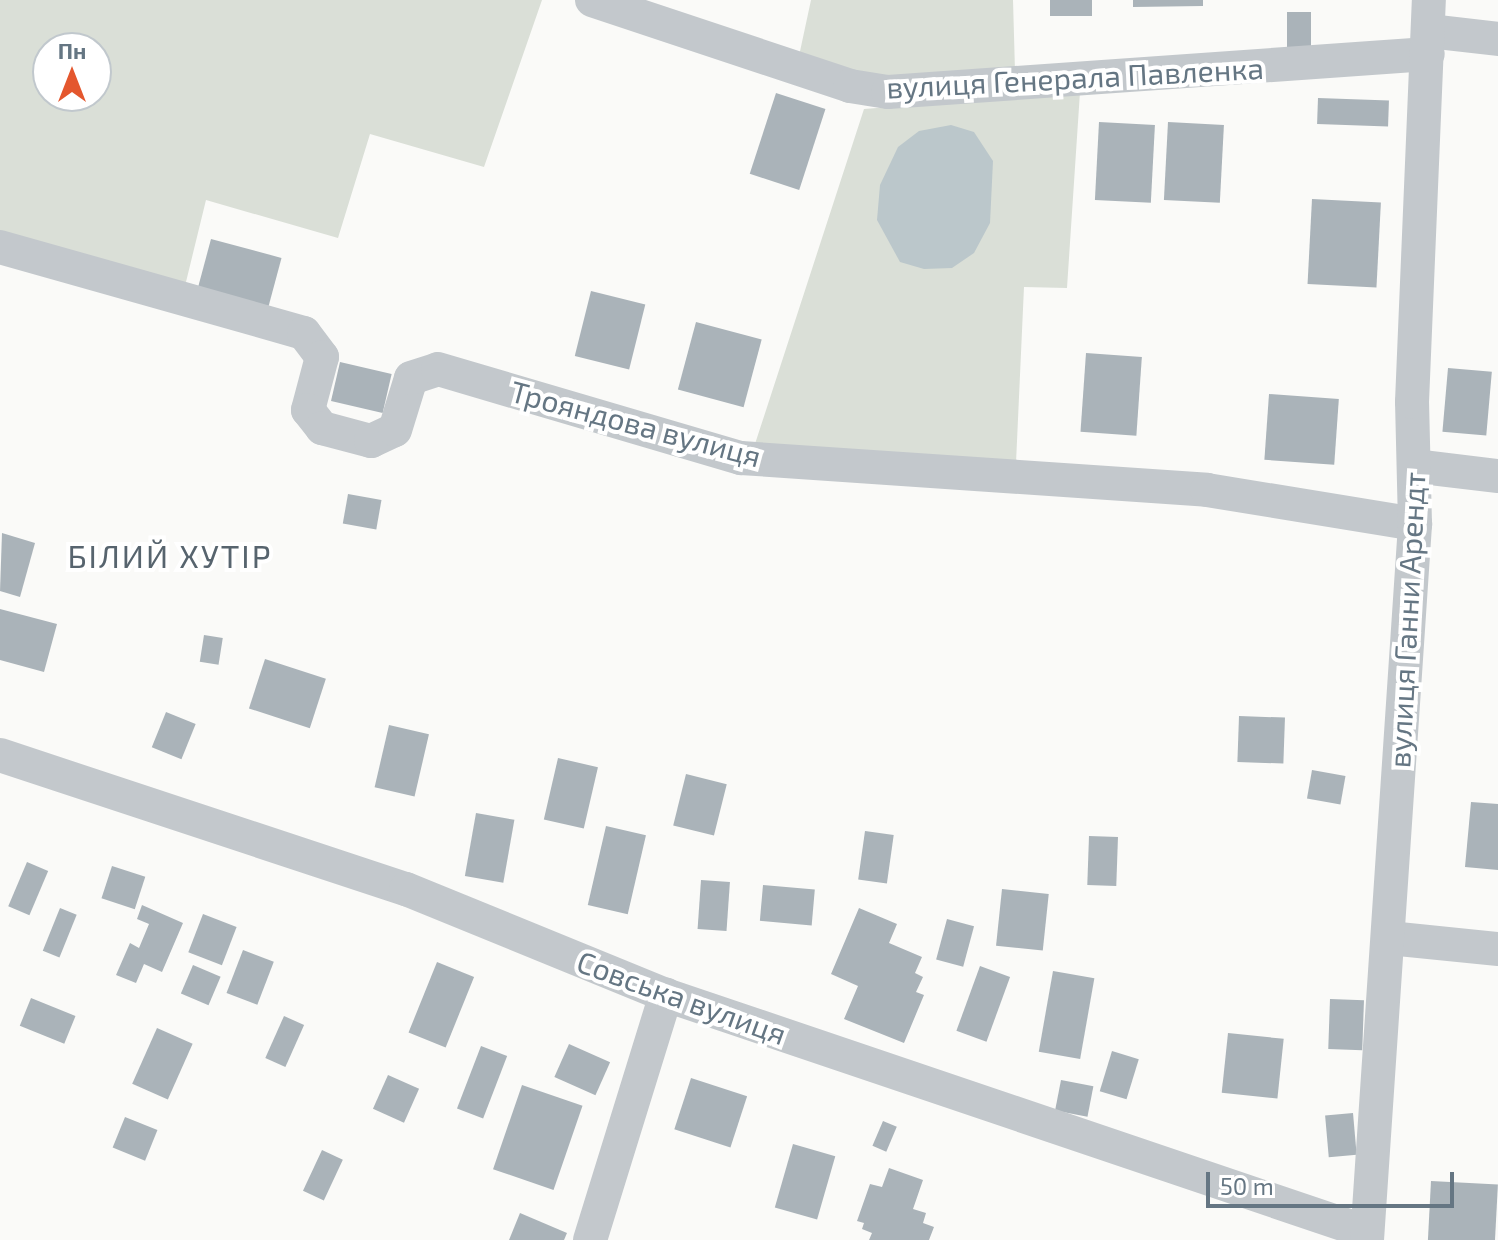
<!DOCTYPE html>
<html>
<head>
<meta charset="utf-8">
<style>
	body { margin:0 }
	#map { position:relative; width:1498px; height:1240px; overflow:hidden; background:#fafaf8; font-family:"Exo 2",sans-serif }
	div>[style] { position:absolute }
	[style*='--x'] { left:calc(var(--x)*1px); top:calc(var(--y)*1px); width:calc(var(--w)*1px); rotate:calc(var(--a)*1deg) }
	.green>* { inset:0; background:#dadfd7 }
	.water>* { inset:0; background:#bbc7cb }
	.building>* { inset:0; background:#aab3b9; transform-origin:0 0 }
	.street>* { height:34px; margin:-17px; padding:0 17px; transform-origin:17px; border-radius:17px; background:#c3c8cc }
	span { translate:-50% -50%; white-space:nowrap; text-align:center; line-height:1.15; -webkit-text-stroke:8px #fff; paint-order:stroke }
	.street-label { font-size:30px; color:#657683 }
	.neighbourhood-label { font-size:32px; color:#57646e; letter-spacing:2px }
	.north { position:absolute; left:32px; top:32px; width:80px; height:80px; box-sizing:border-box; background:#fff; border:2px solid #c1c8cd; border-radius:50%; rotate:0deg; font-size:22px; font-weight:700; line-height:32px; text-align:center; color:#657683 }
	.north::after { content:''; display:block; margin:auto; width:28px; height:36px; background:#e4572e; clip-path:polygon(50% 0,100% 100%,50% 72%,0 100%) }
	.scale { position:absolute; left:1206px; top:1172px; width:248px; height:36px; box-sizing:border-box; border:4px solid #657683; border-top:0; padding-left:10px; font-size:24px; line-height:28px; white-space:nowrap; color:#657683; -webkit-text-stroke:6px #fff; paint-order:stroke }
</style>
</head>
<body>
<div id="map">
	<div class="green">
		<div style="clip-path:polygon(evenodd,0 0,542px 0,484px 167px,370px 134px,338px 238px,206px 200px,185px 286px,0 233px,0 0,48px 48px,96px 48px,96px 96px,48px 96px,48px 48px)"></div>
		<div style="clip-path:polygon(811px 0,1013px 0,1015px 71px,894px 81px,799px 56px)"></div>
		<div style="clip-path:polygon(1080px 92px,1067px 288px,1024px 287px,1016px 463px,754px 447px,864px 109px)"></div>
	</div>
	<div class="water">
		<div style="clip-path:polygon(951px 125px,974px 132px,993px 161px,990px 223px,974px 253px,952px 268px,924px 269px,900px 262px,877px 220px,880px 185px,898px 147px,919px 131px)"></div>
	</div>
	<div class="building">
		<div style="left:1050px;top:0;width:42px;height:16px"></div>
		<div style="clip-path:polygon(1133px 0,1203px 0,1203px 6px,1133px 7px)"></div>
		<div style="left:1287px;top:12px;width:24px;height:36px"></div>
		<div style="left:776px;top:93px;width:52px;height:85px;rotate:18deg"></div>
		<div style="left:1318px;top:98px;width:71px;height:26px;rotate:2deg"></div>
		<div style="left:1099px;top:122px;width:56px;height:78px;rotate:3deg"></div>
		<div style="left:1168px;top:122px;width:56px;height:78px;rotate:3deg"></div>
		<div style="left:1312px;top:199px;width:69px;height:85px;rotate:3deg"></div>
		<div style="left:211px;top:239px;width:73px;height:50px;rotate:15deg"></div>
		<div style="left:591px;top:291px;width:56px;height:67px;rotate:14deg"></div>
		<div style="left:696px;top:322px;width:68px;height:70px;rotate:15deg"></div>
		<div style="left:1086px;top:353px;width:56px;height:79px;rotate:4deg"></div>
		<div style="left:340px;top:362px;width:53px;height:40px;rotate:13deg"></div>
		<div style="left:1448px;top:368px;width:44px;height:64px;rotate:5deg"></div>
		<div style="left:1269px;top:394px;width:70px;height:66px;rotate:4deg"></div>
		<div style="left:348px;top:494px;width:34px;height:30px;rotate:10deg"></div>
		<div style="clip-path:polygon(2px 533px,35px 543px,20px 597px,0 591px)"></div>
		<div style="clip-path:polygon(0 609px,57px 624px,44px 672px,0 660px)"></div>
		<div style="left:204px;top:635px;width:19px;height:27px;rotate:9deg"></div>
		<div style="left:265px;top:659px;width:64px;height:52px;rotate:18deg"></div>
		<div style="left:166px;top:712px;width:32px;height:38px;rotate:22deg"></div>
		<div style="left:1239px;top:716px;width:46px;height:46px;rotate:2deg"></div>
		<div style="left:389px;top:725px;width:41px;height:64px;rotate:13deg"></div>
		<div style="left:558px;top:758px;width:41px;height:63px;rotate:13deg"></div>
		<div style="left:1312px;top:770px;width:34px;height:29px;rotate:10deg"></div>
		<div style="left:686px;top:774px;width:42px;height:53px;rotate:14deg"></div>
		<div style="clip-path:polygon(1471px 802px,1498px 804px,1498px 870px,1465px 867px)"></div>
		<div style="left:476px;top:813px;width:39px;height:64px;rotate:10deg"></div>
		<div style="left:606px;top:826px;width:41px;height:81px;rotate:13deg"></div>
		<div style="left:865px;top:831px;width:29px;height:49px;rotate:8deg"></div>
		<div style="left:1089px;top:836px;width:29px;height:49px;rotate:2deg"></div>
		<div style="left:27px;top:862px;width:23px;height:48px;rotate:23deg"></div>
		<div style="left:112px;top:866px;width:35px;height:34px;rotate:18deg"></div>
		<div style="left:701px;top:880px;width:29px;height:49px;rotate:4deg"></div>
		<div style="left:763px;top:885px;width:52px;height:36px;rotate:5deg"></div>
		<div style="left:1002px;top:889px;width:47px;height:57px;rotate:6deg"></div>
		<div style="clip-path:polygon(142px 905px,183px 923px,162px 972px,144px 964px,136px 983px,116px 975px,130px 943px,139px 948px,149px 924px,137px 919px)"></div>
		<div style="left:60px;top:908px;width:18px;height:46px;rotate:22deg"></div>
		<div style="clip-path:polygon(859px 908px,897px 924px,889px 943px,922px 957px,915px 973px,923px 977px,916px 992px,924px 995px,904px 1043px,844px 1019px,858px 986px,831px 974px)"></div>
		<div style="left:203px;top:914px;width:36px;height:41px;rotate:21deg"></div>
		<div style="left:947px;top:919px;width:28px;height:42px;rotate:15deg"></div>
		<div style="left:243px;top:950px;width:33px;height:46px;rotate:21deg"></div>
		<div style="left:437px;top:962px;width:40px;height:76px;rotate:22deg"></div>
		<div style="left:193px;top:965px;width:30px;height:31px;rotate:23deg"></div>
		<div style="left:980px;top:966px;width:32px;height:69px;rotate:20deg"></div>
		<div style="left:1053px;top:971px;width:42px;height:82px;rotate:10deg"></div>
		<div style="left:31px;top:998px;width:48px;height:30px;rotate:22deg"></div>
		<div style="left:1330px;top:999px;width:34px;height:50px;rotate:2deg"></div>
		<div style="left:284px;top:1016px;width:22px;height:46px;rotate:24deg"></div>
		<div style="left:157px;top:1028px;width:39px;height:61px;rotate:24deg"></div>
		<div style="left:1228px;top:1033px;width:56px;height:60px;rotate:6deg"></div>
		<div style="left:569px;top:1044px;width:45px;height:36px;rotate:24deg"></div>
		<div style="left:481px;top:1046px;width:28px;height:67px;rotate:21deg"></div>
		<div style="left:1112px;top:1051px;width:28px;height:42px;rotate:17deg"></div>
		<div style="left:388px;top:1075px;width:34px;height:37px;rotate:24deg"></div>
		<div style="left:691px;top:1078px;width:59px;height:54px;rotate:18deg"></div>
		<div style="left:1061px;top:1080px;width:33px;height:31px;rotate:11deg"></div>
		<div style="left:522px;top:1085px;width:64px;height:89px;rotate:19deg"></div>
		<div style="left:1353px;top:1113px;width:42px;height:28px;rotate:85deg"></div>
		<div style="left:125px;top:1117px;width:35px;height:33px;rotate:22deg"></div>
		<div style="left:883px;top:1121px;width:15px;height:27px;rotate:23deg"></div>
		<div style="left:793px;top:1144px;width:44px;height:66px;rotate:16deg"></div>
		<div style="left:322px;top:1150px;width:23px;height:45px;rotate:25deg"></div>
		<div style="clip-path:polygon(889px 1168px,923px 1180px,913px 1209px,926px 1213px,923px 1223px,934px 1227px,929px 1240px,869px 1240px,872px 1233px,862px 1229px,864px 1223px,857px 1221px,870px 1184px,882px 1187px)"></div>
		<div style="left:1431px;top:1181px;width:67px;height:59px;rotate:3deg"></div>
		<div style="clip-path:polygon(520px 1213px,567px 1233px,564px 1240px,509px 1240px)"></div>
	</div>
	<div class="street">
		<div style="--x:592;--y:0;--w:272;--a:18.4"></div>
		<div style="--x:850;--y:86;--w:38;--a:9"></div>
		<div style="--x:888;--y:92;--w:541;--a:-4.03"></div>
		<div style="--x:1429;--y:31;--w:69;--a:6.6"></div>
		<div style="--x:0;--y:247;--w:316;--a:15.8"></div>
		<div style="--x:304;--y:333;--w:30;--a:53"></div>
		<div style="--x:322;--y:357;--w:55;--a:104.8"></div>
		<div style="--x:308;--y:410;--w:23;--a:52"></div>
		<div style="--x:322;--y:428;--w:51;--a:14.9"></div>
		<div style="--x:371;--y:441;--w:26;--a:-25"></div>
		<div style="--x:395;--y:430;--w:54;--a:-72.9"></div>
		<div style="--x:411;--y:378;--w:28;--a:-18"></div>
		<div style="--x:438;--y:369;--w:316;--a:16.4"></div>
		<div style="--x:741;--y:458;--w:467;--a:3.9"></div>
		<div style="--x:1207;--y:490;--w:211;--a:9.3"></div>
		<div style="--x:1414;--y:466;--w:85;--a:6.8"></div>
		<div style="--x:0;--y:755;--w:428;--a:18.3"></div>
		<div style="--x:406;--y:889;--w:281;--a:22.2"></div>
		<div style="--x:666;--y:995;--w:739;--a:18.7"></div>
		<div style="--x:1389;--y:938;--w:110;--a:5.8"></div>
		<div style="--x:590;--y:1240;--w:257;--a:-72.8"></div>
		<div style="--x:1367;--y:1240;--w:718;--a:-86.16"></div>
		<div style="--x:1415;--y:524;--w:122;--a:-91.4"></div>
		<div style="--x:1412;--y:402;--w:402;--a:-87.6"></div>
	</div>
	<div class="street-label">
		<span style="left:1075px;top:77px;rotate:-3deg">вулиця Генерала Павленка</span>
		<span style="left:636px;top:423px;rotate:15deg">Трояндова вулиця</span>
		<span style="left:1406px;top:620px;rotate:-87deg">вулиця Ганни Арендт</span>
		<span style="left:682px;top:997px;rotate:20deg">Совська вулиця</span>
	</div>
	<div class="neighbourhood-label">
		<span style="left:170px;top:555px">БІЛИЙ ХУТІР</span>
	</div>
	<div class="north">Пн</div>
	<div class="scale">50 m</div>
</div>
</body>
</html>
